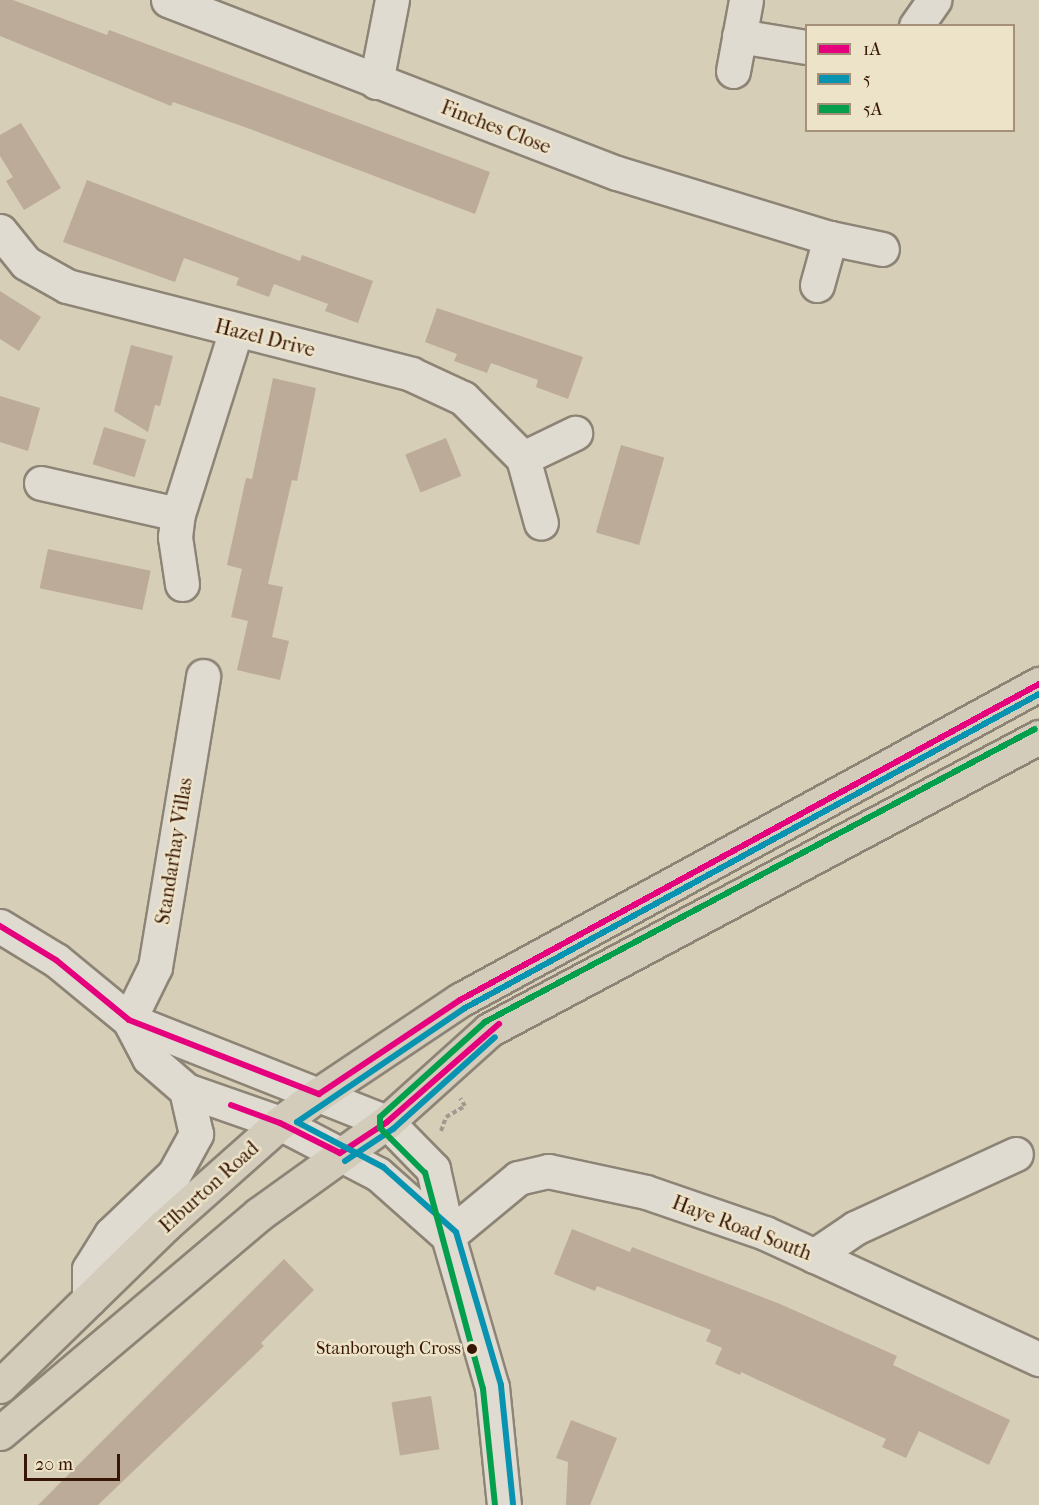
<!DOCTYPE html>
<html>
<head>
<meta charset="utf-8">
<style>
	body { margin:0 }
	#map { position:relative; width:1039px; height:1505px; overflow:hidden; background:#d6ceb7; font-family:"IM FELL French Canon",serif }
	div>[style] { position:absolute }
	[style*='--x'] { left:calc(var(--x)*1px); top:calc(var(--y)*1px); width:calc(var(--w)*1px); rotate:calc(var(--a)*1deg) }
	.building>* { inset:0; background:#bdab99; transform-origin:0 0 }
	.path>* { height:4px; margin-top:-2px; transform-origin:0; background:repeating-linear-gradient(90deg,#a0998f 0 4.5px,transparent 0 7.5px) }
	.roads { filter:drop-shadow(2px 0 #8d8476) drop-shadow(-2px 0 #8d8476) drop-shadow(0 2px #8d8476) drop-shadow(0 -2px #8d8476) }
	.minor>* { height:33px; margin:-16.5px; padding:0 16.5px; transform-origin:16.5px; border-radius:16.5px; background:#dfdbd0 }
	.major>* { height:33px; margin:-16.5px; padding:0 16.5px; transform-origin:16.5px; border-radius:16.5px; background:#d4ccbb }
	.bus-1>* { height:6px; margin:-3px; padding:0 3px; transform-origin:3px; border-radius:3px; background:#e5007d }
	.bus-2>* { height:6px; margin:-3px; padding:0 3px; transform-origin:3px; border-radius:3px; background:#0893b0 }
	.bus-3>* { height:6px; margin:-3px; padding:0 3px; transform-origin:3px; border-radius:3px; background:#039f4d }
	.dots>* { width:16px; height:16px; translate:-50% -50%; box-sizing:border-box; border:3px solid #ede3c8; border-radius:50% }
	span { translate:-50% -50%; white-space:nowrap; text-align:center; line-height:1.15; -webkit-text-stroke:5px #ede3c8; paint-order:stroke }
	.bus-label { font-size:18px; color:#381606 }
	.right { translate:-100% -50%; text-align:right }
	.street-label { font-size:20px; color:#381606 }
	.legend { position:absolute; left:805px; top:24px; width:210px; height:108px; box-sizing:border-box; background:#ede3c8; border:2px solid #a5917a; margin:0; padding:8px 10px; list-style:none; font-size:18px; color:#381606 }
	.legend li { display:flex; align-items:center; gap:12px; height:30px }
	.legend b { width:30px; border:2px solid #a5917a }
	.scale { position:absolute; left:24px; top:1454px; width:96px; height:27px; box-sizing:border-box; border:3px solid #381606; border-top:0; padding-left:8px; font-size:18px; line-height:21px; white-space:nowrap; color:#381606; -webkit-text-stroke:4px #ede3c8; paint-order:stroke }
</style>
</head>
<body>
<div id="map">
	<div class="building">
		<div style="clip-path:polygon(0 0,13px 0,107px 35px,109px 30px,490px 172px,475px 214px,253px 130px,173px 102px,171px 106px,0 36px)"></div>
		<div style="clip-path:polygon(21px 123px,61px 188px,24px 210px,6px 181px,13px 177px,0 156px,0 135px)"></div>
		<div style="clip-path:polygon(87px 180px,300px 261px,302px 255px,373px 281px,358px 323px,325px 311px,328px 304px,274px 284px,269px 297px,236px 285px,239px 278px,184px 258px,175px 282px,63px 242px)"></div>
		<div style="clip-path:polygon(0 291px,41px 317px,19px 351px,0 339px)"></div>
		<div style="clip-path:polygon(437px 308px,583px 357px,568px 399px,536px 387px,538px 380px,491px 363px,487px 373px,454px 361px,457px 354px,425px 342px)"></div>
		<div style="clip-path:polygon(131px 345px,173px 356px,160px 406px,155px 405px,148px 432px,114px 411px)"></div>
		<div style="clip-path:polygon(273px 378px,316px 388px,297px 481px,292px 480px,268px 584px,283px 587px,272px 637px,289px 641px,280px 680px,237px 670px,248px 621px,231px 617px,242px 569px,227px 565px,246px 478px,252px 479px)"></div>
		<div style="clip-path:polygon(0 396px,40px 408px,28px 451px,0 442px)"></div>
		<div style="left:104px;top:427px;width:44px;height:39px;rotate:17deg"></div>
		<div style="left:446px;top:438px;width:41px;height:44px;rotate:68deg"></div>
		<div style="left:621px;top:445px;width:45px;height:91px;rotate:16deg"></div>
		<div style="left:48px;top:549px;width:105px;height:40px;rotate:12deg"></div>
		<div style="clip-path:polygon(572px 1229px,630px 1252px,632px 1247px,780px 1304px,897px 1356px,893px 1365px,1010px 1420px,989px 1465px,919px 1431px,906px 1458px,882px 1447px,886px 1439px,741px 1372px,740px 1375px,715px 1364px,722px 1348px,706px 1341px,711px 1330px,597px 1286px,595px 1291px,554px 1274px)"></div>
		<div style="clip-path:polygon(284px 1259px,314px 1290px,261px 1343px,264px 1346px,98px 1505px,38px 1505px)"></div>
		<div style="left:431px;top:1396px;width:54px;height:40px;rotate:81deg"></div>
		<div style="clip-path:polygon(571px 1420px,617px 1438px,590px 1505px,566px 1505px,568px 1462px,556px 1458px)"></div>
	</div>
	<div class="path">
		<div style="--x:441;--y:1131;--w:15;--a:-70"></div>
		<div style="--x:446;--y:1117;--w:22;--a:-30"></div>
		<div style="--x:465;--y:1106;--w:9;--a:-122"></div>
	</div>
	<div class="roads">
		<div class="minor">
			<div style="--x:168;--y:0;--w:481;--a:21.1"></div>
			<div style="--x:617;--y:173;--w:223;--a:17"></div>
			<div style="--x:830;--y:238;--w:53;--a:11.9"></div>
			<div style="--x:916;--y:26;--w:32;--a:-55"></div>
			<div style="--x:739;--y:36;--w:68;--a:9.3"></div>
			<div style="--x:733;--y:71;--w:72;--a:-79.6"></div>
			<div style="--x:376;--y:82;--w:84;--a:-79"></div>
			<div style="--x:0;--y:231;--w:41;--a:50.9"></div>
			<div style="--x:26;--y:263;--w:47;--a:29.3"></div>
			<div style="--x:67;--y:286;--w:355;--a:14.3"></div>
			<div style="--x:411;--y:374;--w:57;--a:24.8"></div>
			<div style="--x:463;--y:398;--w:85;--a:45"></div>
			<div style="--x:523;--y:458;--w:67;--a:74.5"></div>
			<div style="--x:817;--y:285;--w:49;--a:-74.5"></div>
			<div style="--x:523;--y:458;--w:58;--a:-25.7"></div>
			<div style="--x:41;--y:483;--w:140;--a:12.8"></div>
			<div style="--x:182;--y:584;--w:48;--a:-98.5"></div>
			<div style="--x:175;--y:537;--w:23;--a:-83"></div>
			<div style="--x:178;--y:514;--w:193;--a:-72.5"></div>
			<div style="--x:0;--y:926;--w:66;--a:31.3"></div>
			<div style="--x:56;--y:960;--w:94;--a:39.4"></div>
			<div style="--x:129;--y:1020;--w:277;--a:21.6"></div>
			<div style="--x:387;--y:1122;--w:66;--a:45.6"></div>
			<div style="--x:433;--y:1169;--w:69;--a:77.4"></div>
			<div style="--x:448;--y:1236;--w:157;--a:73.8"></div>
			<div style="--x:492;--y:1387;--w:119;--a:84.2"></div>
			<div style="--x:129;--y:1020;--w:43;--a:62.2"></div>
			<div style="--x:149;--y:1058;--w:49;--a:40.9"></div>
			<div style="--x:186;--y:1090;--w:100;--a:19.3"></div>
			<div style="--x:280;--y:1123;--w:110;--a:27.5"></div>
			<div style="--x:378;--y:1174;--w:94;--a:41.5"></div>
			<div style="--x:129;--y:1020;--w:59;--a:-63.9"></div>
			<div style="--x:155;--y:967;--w:295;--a:-80.6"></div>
			<div style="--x:448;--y:1236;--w:91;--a:-39.6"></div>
			<div style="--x:518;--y:1178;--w:31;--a:-13"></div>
			<div style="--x:548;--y:1171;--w:100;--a:12.1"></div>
			<div style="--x:646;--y:1192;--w:126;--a:19"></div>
			<div style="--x:765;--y:1233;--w:302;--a:24.7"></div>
			<div style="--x:814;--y:1256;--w:50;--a:-34.3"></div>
			<div style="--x:855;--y:1228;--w:177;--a:-24.7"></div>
			<div style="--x:89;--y:1299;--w:30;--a:-90"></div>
			<div style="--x:89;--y:1269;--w:41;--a:-57.8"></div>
			<div style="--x:111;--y:1234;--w:87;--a:-43.6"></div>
			<div style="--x:174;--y:1174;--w:46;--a:-61.2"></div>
			<div style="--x:196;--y:1134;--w:45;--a:-102.8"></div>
		</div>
		<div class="major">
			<div style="--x:0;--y:1386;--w:231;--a:-44.3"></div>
			<div style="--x:165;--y:1225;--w:154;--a:-41.6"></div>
			<div style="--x:280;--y:1123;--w:49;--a:-36.6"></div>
			<div style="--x:319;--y:1094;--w:169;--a:-33.7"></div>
			<div style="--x:460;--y:1000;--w:660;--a:-28.62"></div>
			<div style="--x:0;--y:1433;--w:339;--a:-40.2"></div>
			<div style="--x:259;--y:1214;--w:158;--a:-35.7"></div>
			<div style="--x:387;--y:1122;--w:137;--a:-42"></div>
			<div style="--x:489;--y:1030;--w:623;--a:-28.05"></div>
		</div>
	</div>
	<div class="bus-1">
		<div style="--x:0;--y:926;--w:66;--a:31.3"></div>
		<div style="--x:56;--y:960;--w:94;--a:39.4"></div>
		<div style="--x:129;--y:1020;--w:204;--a:21.3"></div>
		<div style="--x:319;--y:1094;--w:169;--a:-33.7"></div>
		<div style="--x:460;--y:1000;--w:660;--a:-28.62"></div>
		<div style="--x:231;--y:1105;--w:52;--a:20.2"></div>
		<div style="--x:280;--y:1123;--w:67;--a:26.6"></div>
		<div style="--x:340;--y:1153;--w:56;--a:-33.4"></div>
		<div style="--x:387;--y:1122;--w:149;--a:-41.2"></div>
	</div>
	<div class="bus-2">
		<div style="--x:345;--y:1161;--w:58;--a:-33.7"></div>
		<div style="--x:393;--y:1129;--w:137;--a:-42"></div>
		<div style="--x:513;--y:1504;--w:120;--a:-95.8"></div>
		<div style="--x:501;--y:1385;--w:159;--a:-106.4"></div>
		<div style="--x:456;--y:1232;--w:98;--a:-138.3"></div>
		<div style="--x:383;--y:1167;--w:97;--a:-152.4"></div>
		<div style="--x:297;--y:1122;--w:203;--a:-34.2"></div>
		<div style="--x:465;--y:1008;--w:654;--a:-28.68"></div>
	</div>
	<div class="bus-3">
		<div style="--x:495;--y:1505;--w:117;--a:-95.9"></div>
		<div style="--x:483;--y:1389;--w:224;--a:-105"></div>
		<div style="--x:425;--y:1173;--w:64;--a:-135"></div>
		<div style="--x:380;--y:1128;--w:11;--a:-90"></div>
		<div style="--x:380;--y:1117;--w:142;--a:-42.1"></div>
		<div style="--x:485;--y:1022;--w:623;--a:-28.05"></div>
	</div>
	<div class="dots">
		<div style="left:472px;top:1349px;background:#381606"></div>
	</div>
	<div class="bus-label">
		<span class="right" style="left:461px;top:1349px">Stanborough Cross</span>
	</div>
	<div class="street-label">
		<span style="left:496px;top:127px;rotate:21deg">Finches Close</span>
		<span style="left:265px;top:338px;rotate:14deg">Hazel Drive</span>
		<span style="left:174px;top:851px;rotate:-81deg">Standarhay Villas</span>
		<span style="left:209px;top:1187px;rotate:-42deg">Elburton Road</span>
		<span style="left:742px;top:1228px;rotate:21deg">Haye Road South</span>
	</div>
	<ul class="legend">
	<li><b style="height:8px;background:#e5007d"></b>1A</li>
	<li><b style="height:8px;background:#0893b0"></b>5</li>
	<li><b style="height:8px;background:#039f4d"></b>5A</li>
	</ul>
	<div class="scale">20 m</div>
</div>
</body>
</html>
